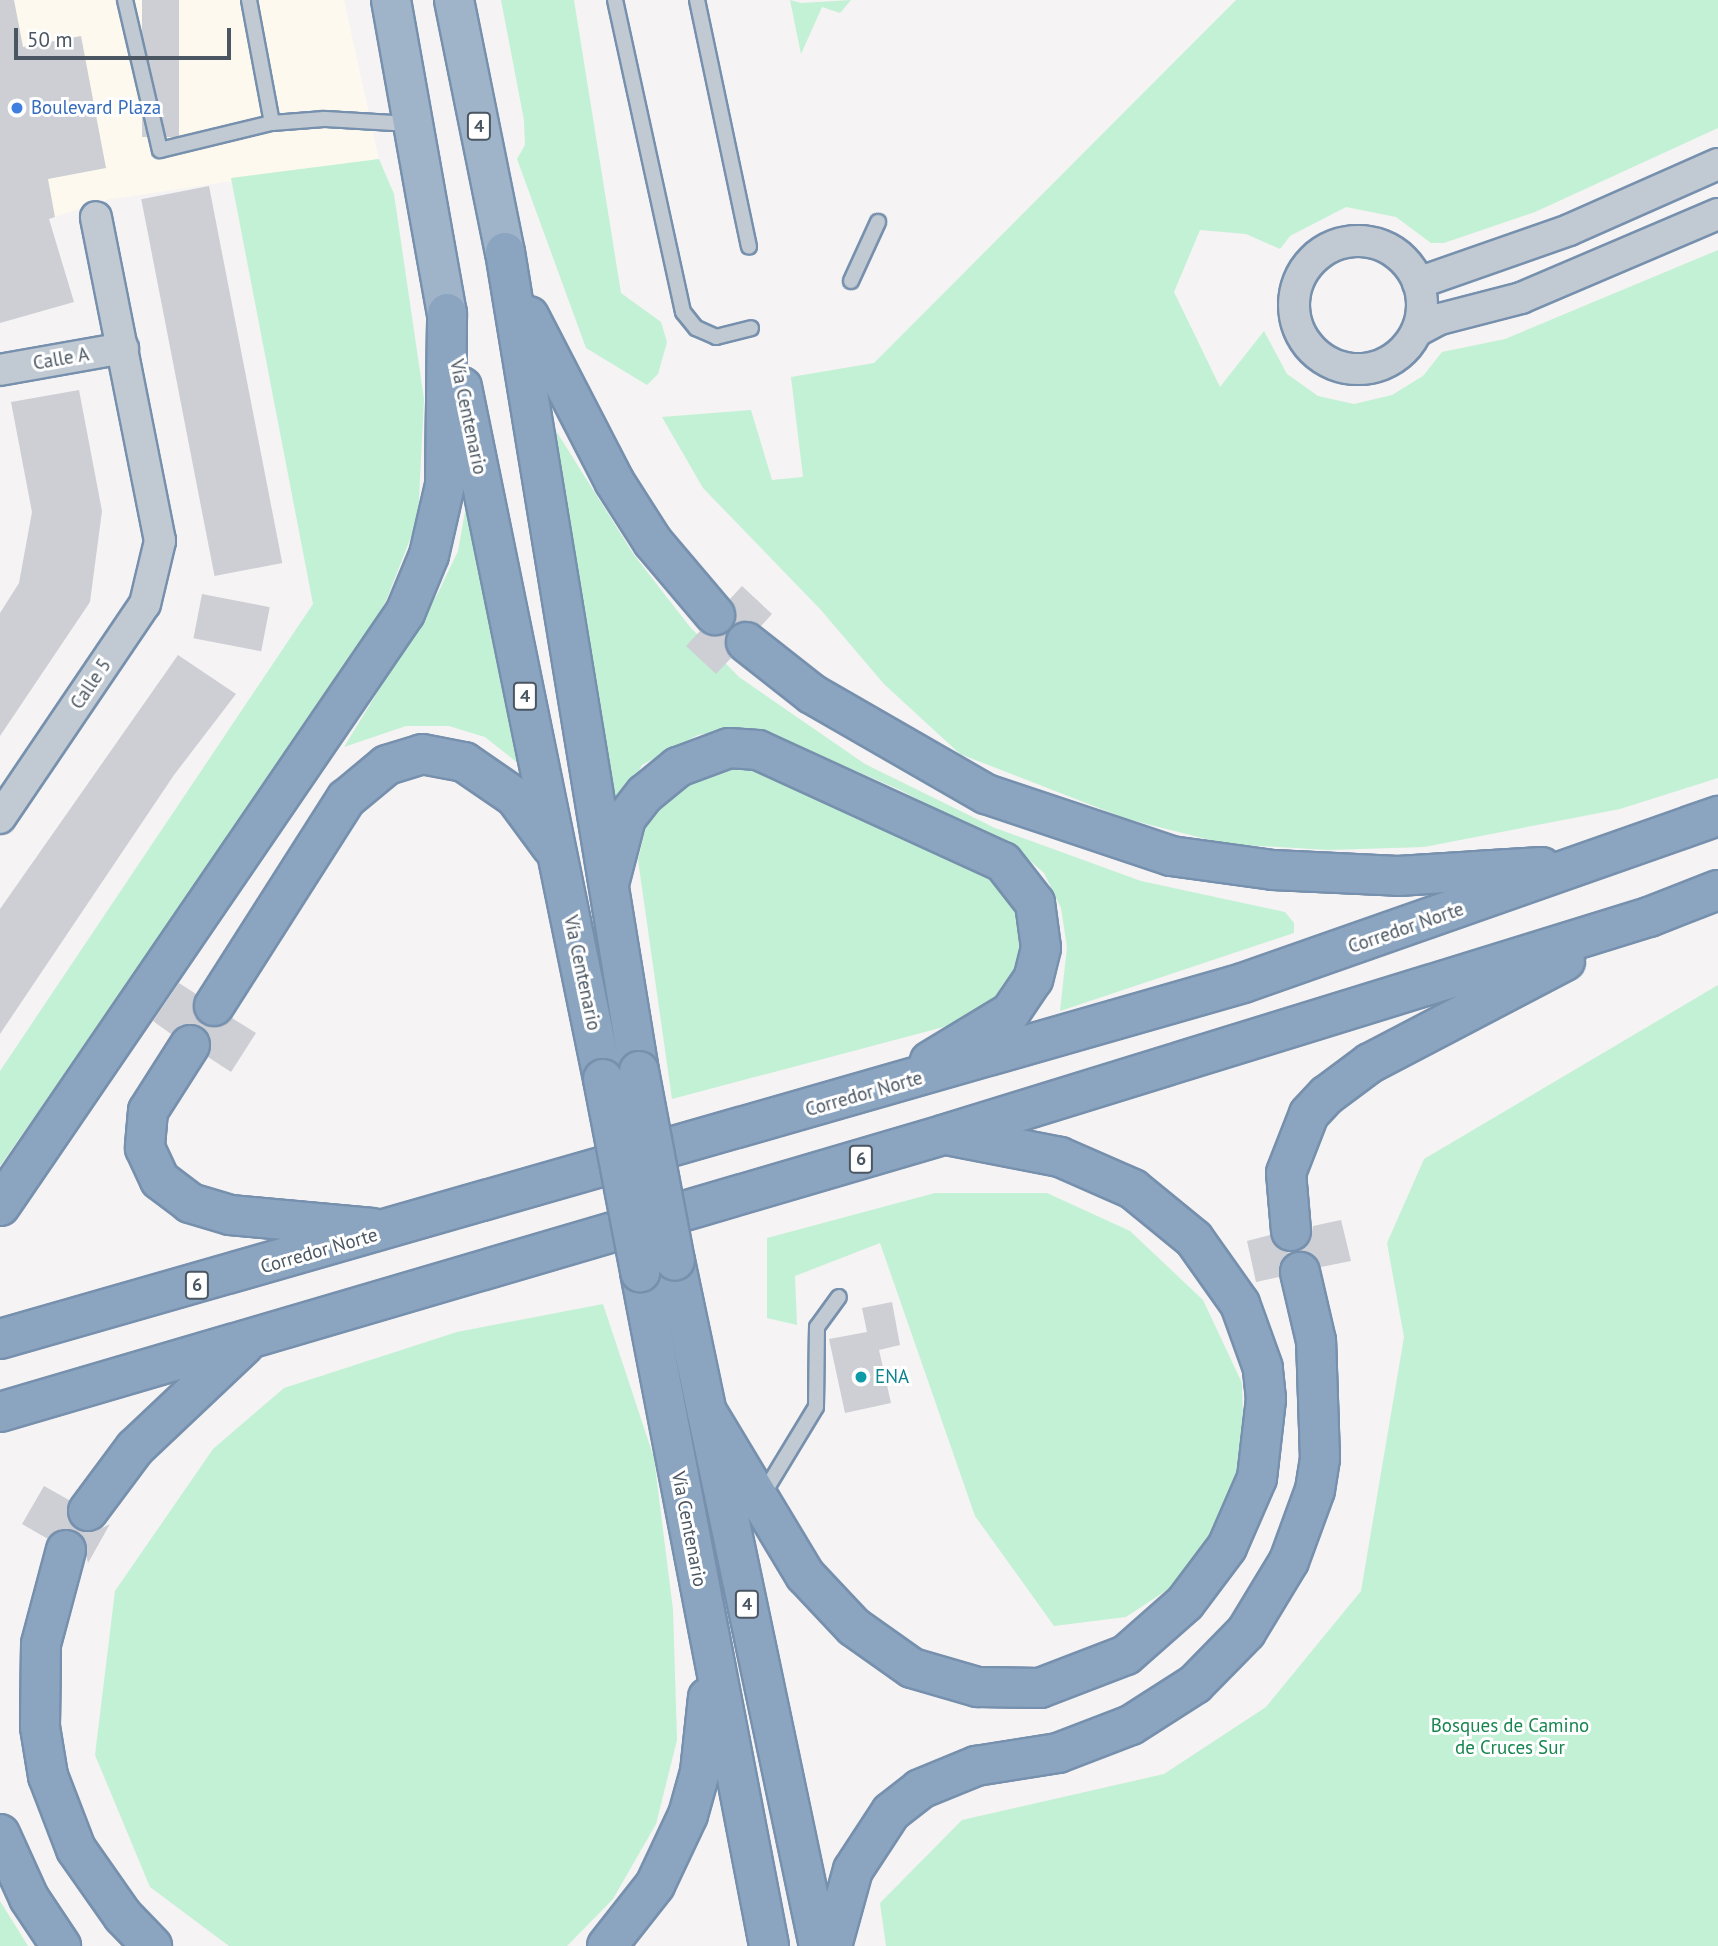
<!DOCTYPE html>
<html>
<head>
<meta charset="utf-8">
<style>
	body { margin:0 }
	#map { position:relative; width:1718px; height:1946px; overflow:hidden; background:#f5f3f3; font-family:"PT Sans",sans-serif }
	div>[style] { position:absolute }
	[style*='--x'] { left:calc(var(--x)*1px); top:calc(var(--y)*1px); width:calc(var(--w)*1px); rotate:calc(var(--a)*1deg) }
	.commercial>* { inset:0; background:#fdf9ef }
	.green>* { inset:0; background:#c3f1d5 }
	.building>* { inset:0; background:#cdcfd5; transform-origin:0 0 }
	.roads { filter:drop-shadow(2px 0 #7690ad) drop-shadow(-2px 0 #7690ad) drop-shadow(0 2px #7690ad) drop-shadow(0 -2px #7690ad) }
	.service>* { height:14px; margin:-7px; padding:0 7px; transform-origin:7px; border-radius:7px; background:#c1cad2 }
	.minor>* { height:30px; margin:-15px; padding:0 15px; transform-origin:15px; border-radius:15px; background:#c1cad2 }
	.minor>.ring { margin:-15px; padding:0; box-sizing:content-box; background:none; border:30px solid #c1cad2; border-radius:50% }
	.trunk>* { height:38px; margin:-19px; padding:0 19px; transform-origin:19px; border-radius:19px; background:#9fb4c9 }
	.motorway>* { height:38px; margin:-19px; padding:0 19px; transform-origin:19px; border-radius:19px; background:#8ba5c1 }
	.bridges { filter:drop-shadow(2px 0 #7690ad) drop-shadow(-2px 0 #7690ad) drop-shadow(0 2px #7690ad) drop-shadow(0 -2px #7690ad) }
	.motorway-bridge>* { height:38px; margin:-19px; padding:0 19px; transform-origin:19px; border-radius:19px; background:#8ba5c1 }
	.dots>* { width:19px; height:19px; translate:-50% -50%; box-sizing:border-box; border:4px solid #fff; border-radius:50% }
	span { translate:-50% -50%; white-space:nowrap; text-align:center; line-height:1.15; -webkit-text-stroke:6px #fff; paint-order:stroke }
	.shield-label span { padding:2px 5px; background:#fff; border:2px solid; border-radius:5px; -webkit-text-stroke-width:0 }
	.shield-label { font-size:18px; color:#4a5661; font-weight:700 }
	.shop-label { font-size:19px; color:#366cbe }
	.left { translate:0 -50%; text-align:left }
	.street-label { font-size:19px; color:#4a5661 }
	.culture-label { font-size:19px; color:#0d838f }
	.park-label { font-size:19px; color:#17864f }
	.scale { position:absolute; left:14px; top:28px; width:217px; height:32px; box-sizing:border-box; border:4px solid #4a5661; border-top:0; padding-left:9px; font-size:21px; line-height:24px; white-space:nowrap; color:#4a5661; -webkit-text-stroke:5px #fff; paint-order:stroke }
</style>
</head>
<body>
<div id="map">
	<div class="commercial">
		<div style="clip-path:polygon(0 0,344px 0,379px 159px,106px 200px,0 235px)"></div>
	</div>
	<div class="green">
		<div style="clip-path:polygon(501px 0,574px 0,621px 293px,661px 322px,667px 342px,658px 374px,647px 385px,586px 348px,517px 159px,525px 145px,524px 120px)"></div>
		<div style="clip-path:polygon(790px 0,801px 3px,851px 0,840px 13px,822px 7px,801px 54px)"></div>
		<div style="clip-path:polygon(1236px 0,1718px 0,1718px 128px,1535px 212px,1444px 243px,1431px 243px,1396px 217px,1346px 207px,1290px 236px,1280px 249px,1246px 234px,1200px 230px,1174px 292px,1220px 387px,1264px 331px,1287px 374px,1318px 396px,1354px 404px,1392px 395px,1423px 376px,1442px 352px,1505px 339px,1718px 250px,1718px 778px,1620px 809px,1424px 847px,1328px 850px,1226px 844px,1127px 819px,960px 754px,884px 684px,820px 609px,703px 488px,662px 417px,751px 410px,772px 480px,803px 477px,791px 377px,874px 363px)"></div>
		<div style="clip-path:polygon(379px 159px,394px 194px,424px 399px,418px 519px,386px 601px,332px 693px,0 1166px,0 1071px,313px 604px,231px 178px)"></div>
		<div style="clip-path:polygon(535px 383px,553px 426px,634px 555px,690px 627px,739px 677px,865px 764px,995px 828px,1141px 881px,1285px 912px,1294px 923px,1294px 933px,1060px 1011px,1067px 947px,1061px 908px,1044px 873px,1021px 853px,900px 790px,777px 737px,737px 729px,698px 735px,642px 765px,617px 810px)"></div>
		<div style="clip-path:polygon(474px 505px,524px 768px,485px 737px,449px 726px,406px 726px,344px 747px,438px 593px,458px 551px,466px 506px)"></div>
		<div style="clip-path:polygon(742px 766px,773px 770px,1005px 883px,1022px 913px,1023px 954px,1009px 987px,989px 1009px,951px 1025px,672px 1099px,638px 860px,650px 809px,676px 783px,711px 769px)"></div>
		<div style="clip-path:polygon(1718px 985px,1718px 1946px,886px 1946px,880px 1903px,962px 1820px,1164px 1774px,1266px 1707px,1361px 1591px,1404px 1337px,1387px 1243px,1424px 1159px)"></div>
		<div style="clip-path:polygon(935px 1193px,1047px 1193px,1130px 1231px,1203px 1300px,1242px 1383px,1244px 1453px,1216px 1531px,1185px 1578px,1126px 1617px,1054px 1626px,975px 1516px,880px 1243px,795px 1276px,797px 1325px,767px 1318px,767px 1238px)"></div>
		<div style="clip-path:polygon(603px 1304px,654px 1458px,673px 1610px,677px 1740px,656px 1824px,613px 1899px,567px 1946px,229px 1946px,150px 1887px,95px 1755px,115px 1591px,213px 1449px,284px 1388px,457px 1332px)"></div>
		<div style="clip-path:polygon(0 1901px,28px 1946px,0 1946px)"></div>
	</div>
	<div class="building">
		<div style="clip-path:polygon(0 0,14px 0,23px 47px,81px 36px,106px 168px,48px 179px,55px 217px,49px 219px,74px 302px,0 323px)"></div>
		<div style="left:142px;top:0;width:37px;height:137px"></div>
		<div style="left:209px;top:186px;width:384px;height:69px;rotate:79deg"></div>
		<div style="clip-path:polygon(79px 390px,102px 511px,90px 602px,0 736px,0 613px,19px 583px,32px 512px,11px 402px)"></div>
		<div style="clip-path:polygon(742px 586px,772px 614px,761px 626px,748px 620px,735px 624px,736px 610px,730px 599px)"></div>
		<div style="left:202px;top:594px;width:69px;height:45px;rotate:11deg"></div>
		<div style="clip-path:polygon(700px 631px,708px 636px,727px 633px,726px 649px,731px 658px,716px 674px,686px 646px)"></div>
		<div style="clip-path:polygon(178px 655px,236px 694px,174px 775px,0 1034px,0 909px)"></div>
		<div style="clip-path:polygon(179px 983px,196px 994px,194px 1015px,203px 1025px,223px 1026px,232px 1018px,256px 1033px,231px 1072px,208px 1057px,210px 1036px,201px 1026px,181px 1025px,171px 1034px,153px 1021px)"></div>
		<div style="clip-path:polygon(1341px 1220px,1351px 1261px,1321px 1267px,1315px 1257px,1299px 1251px,1310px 1241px,1313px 1226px)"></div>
		<div style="clip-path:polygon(1270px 1235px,1281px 1250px,1291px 1253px,1279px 1265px,1279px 1277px,1256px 1282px,1247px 1241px)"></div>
		<div style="clip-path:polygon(892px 1302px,900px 1345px,879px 1350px,891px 1403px,845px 1413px,829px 1339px,867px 1332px,862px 1308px)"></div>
		<div style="clip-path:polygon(44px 1486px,69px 1500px,68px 1519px,76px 1529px,96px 1531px,110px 1524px,88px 1563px,81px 1534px,61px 1529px,48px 1539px,22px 1524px)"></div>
	</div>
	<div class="roads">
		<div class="service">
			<div style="--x:125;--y:0;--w:154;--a:76.9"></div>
			<div style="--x:160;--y:150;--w:115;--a:-13.6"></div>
			<div style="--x:249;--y:0;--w:125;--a:79.4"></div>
			<div style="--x:272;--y:123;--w:52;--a:-4.4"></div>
			<div style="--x:324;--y:119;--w:88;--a:3.3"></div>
			<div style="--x:615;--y:0;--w:319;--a:77.7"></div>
			<div style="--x:683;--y:312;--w:21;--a:51"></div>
			<div style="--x:696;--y:328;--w:22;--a:24"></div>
			<div style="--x:716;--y:337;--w:36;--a:-14"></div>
			<div style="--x:697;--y:0;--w:252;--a:78.1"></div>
			<div style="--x:851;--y:281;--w:65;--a:-65.4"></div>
			<div style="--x:762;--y:1496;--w:104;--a:-58.8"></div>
			<div style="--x:816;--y:1407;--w:80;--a:-89.3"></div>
			<div style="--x:817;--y:1327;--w:37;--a:-54"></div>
		</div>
		<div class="minor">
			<div class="ring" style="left:1294px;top:241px;width:98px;height:98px"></div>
			<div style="--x:1418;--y:283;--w:160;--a:-19.3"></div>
			<div style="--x:1569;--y:230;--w:163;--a:-23.9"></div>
			<div style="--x:1417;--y:331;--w:26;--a:-28"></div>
			<div style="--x:1440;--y:319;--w:84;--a:-14.5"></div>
			<div style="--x:1521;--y:298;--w:214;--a:-23.1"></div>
			<div style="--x:0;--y:370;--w:125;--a:-10.1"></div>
			<div style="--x:0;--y:818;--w:258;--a:-55.9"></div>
			<div style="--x:145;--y:604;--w:65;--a:-76.6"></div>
			<div style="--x:160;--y:541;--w:330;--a:-101.2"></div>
		</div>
		<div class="trunk">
			<div style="--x:391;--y:0;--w:318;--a:79.9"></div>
			<div style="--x:454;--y:0;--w:257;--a:78.6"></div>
		</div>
		<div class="motorway">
			<div style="--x:505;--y:252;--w:830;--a:80.71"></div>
			<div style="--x:529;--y:316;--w:186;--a:62.7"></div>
			<div style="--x:614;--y:481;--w:72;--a:57.4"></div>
			<div style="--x:653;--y:542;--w:96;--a:49.7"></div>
			<div style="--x:462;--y:387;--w:706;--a:78.48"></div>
			<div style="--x:746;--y:642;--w:84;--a:38.2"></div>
			<div style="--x:812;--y:694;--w:201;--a:29.9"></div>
			<div style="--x:986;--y:794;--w:195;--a:18.5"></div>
			<div style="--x:1171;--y:856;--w:103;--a:7.8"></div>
			<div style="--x:1273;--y:870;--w:125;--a:2.7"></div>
			<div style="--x:1398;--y:876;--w:144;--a:-3.6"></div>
			<div style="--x:610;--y:880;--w:64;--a:-75.5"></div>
			<div style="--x:626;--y:818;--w:31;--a:-52"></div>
			<div style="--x:645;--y:794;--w:43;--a:-39.3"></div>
			<div style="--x:678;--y:767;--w:54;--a:-20.4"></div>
			<div style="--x:729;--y:748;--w:29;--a:4"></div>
			<div style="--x:758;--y:750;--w:269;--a:24.6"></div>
			<div style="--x:1003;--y:862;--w:52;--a:52"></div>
			<div style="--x:1035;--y:903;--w:45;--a:82.4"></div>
			<div style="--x:1041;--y:948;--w:32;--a:104"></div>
			<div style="--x:1033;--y:979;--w:40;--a:124"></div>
			<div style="--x:1011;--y:1012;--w:95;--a:148.8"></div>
			<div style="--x:214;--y:1006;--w:246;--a:-57.5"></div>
			<div style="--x:346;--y:799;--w:53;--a:-39.7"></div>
			<div style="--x:387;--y:765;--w:37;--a:-17"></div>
			<div style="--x:422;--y:754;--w:43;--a:10.8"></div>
			<div style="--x:464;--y:762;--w:62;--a:34.5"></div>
			<div style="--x:515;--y:797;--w:62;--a:53.5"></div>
			<div style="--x:190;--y:1045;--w:78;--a:122.5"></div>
			<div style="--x:148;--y:1111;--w:37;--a:95"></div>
			<div style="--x:145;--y:1148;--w:35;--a:65"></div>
			<div style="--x:160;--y:1180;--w:38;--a:37"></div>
			<div style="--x:190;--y:1203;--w:42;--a:16.7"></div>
			<div style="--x:230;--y:1215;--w:143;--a:5.2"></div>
			<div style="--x:0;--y:1206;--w:718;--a:-55.67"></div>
			<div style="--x:405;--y:613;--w:63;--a:-67.5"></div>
			<div style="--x:429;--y:555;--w:72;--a:-77.1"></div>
			<div style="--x:445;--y:485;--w:172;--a:-89.3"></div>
			<div style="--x:1291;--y:1231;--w:58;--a:-94.9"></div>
			<div style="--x:1286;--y:1173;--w:63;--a:-68.7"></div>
			<div style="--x:1309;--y:1114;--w:26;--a:-47"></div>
			<div style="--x:1327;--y:1095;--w:54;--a:-36.7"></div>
			<div style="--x:1370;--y:1063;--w:220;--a:-27.6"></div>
			<div style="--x:675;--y:1261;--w:700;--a:78.13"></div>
			<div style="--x:640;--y:1272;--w:686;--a:79.16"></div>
			<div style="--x:0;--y:1339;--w:1293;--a:-15.98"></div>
			<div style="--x:1243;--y:983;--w:504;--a:-19.37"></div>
			<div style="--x:0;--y:1412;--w:983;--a:-16.37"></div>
			<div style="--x:943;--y:1135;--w:739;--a:-17.16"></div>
			<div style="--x:1649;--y:917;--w:74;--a:-21.4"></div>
			<div style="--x:707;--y:1412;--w:190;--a:59"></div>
			<div style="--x:805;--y:1575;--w:71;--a:46.7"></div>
			<div style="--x:854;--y:1627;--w:71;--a:35.3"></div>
			<div style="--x:912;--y:1668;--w:69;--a:16.1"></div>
			<div style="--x:978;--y:1687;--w:62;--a:0.9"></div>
			<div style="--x:1040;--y:1688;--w:92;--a:-21"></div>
			<div style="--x:1126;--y:1655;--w:79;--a:-41.4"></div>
			<div style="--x:1185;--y:1603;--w:70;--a:-53.1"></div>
			<div style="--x:1227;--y:1547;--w:75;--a:-66.5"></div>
			<div style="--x:1257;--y:1478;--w:80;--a:-83.5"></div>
			<div style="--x:1266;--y:1399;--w:31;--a:-96"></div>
			<div style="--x:1263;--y:1368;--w:68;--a:-109.8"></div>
			<div style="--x:1240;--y:1304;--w:80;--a:-125.3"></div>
			<div style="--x:1194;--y:1239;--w:79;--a:-140.7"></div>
			<div style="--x:1133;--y:1189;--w:80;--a:-156.3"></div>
			<div style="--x:1060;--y:1157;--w:110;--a:-169"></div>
			<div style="--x:88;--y:1511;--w:79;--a:-53.3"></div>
			<div style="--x:135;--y:1448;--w:150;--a:-43.4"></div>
			<div style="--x:66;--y:1550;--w:97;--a:104.9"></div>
			<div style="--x:41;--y:1644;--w:83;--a:90.7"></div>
			<div style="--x:40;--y:1727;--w:50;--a:80.7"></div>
			<div style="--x:48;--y:1776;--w:78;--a:69"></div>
			<div style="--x:76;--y:1849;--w:82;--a:55"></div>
			<div style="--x:123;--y:1916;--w:42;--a:46"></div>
			<div style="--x:0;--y:1834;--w:70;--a:65.6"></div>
			<div style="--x:29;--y:1898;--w:58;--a:56.3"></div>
			<div style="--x:607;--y:1946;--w:78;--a:-51.8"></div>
			<div style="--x:655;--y:1885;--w:77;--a:-64.8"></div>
			<div style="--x:688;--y:1815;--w:45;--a:-74.4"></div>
			<div style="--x:700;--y:1772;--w:75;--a:-83.9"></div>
			<div style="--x:832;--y:1946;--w:79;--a:-74.6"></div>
			<div style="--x:853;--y:1870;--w:69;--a:-56.8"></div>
			<div style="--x:891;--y:1812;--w:37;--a:-38"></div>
			<div style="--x:920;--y:1789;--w:61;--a:-22.3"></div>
			<div style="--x:976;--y:1766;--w:83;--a:-9"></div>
			<div style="--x:1058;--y:1753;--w:78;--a:-21"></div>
			<div style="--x:1131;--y:1725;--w:76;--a:-32.6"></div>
			<div style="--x:1195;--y:1684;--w:73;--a:-45.6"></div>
			<div style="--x:1246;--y:1632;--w:83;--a:-58.8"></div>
			<div style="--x:1289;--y:1561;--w:76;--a:-69.9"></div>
			<div style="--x:1315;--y:1490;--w:31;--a:-81"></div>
			<div style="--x:1320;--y:1459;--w:118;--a:-91.9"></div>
			<div style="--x:1316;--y:1341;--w:71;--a:-103.1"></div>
		</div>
	</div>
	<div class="bridges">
		<div class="motorway-bridge">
			<div style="--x:639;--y:1071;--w:193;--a:79.3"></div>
			<div style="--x:603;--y:1079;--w:197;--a:79.1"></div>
		</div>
	</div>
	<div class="dots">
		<div style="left:17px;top:108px;background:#3f7fe0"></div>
		<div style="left:861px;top:1377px;background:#0f9aa8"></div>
	</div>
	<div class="shield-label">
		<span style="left:479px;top:126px">4</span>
		<span style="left:525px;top:696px">4</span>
		<span style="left:861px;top:1159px">6</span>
		<span style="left:197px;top:1285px">6</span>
		<span style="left:747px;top:1604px">4</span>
	</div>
	<div class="shop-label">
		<span class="left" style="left:31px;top:108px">Boulevard Plaza</span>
	</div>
	<div class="street-label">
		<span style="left:61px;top:359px;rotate:-10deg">Calle A</span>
		<span style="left:468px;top:417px;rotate:78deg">Vía Centenario</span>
		<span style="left:91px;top:684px;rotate:-56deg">Calle 5</span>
		<span style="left:1406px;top:928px;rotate:-19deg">Corredor Norte</span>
		<span style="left:582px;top:973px;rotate:78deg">Vía Centenario</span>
		<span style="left:864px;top:1094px;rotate:-16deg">Corredor Norte</span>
		<span style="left:319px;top:1251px;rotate:-16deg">Corredor Norte</span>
		<span style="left:689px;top:1529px;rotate:79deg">Vía Centenario</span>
	</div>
	<div class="culture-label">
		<span class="left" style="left:875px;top:1377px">ENA</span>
	</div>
	<div class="park-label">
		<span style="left:1510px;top:1737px">Bosques de Camino<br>de Cruces Sur</span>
	</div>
	<div class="scale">50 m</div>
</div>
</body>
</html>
